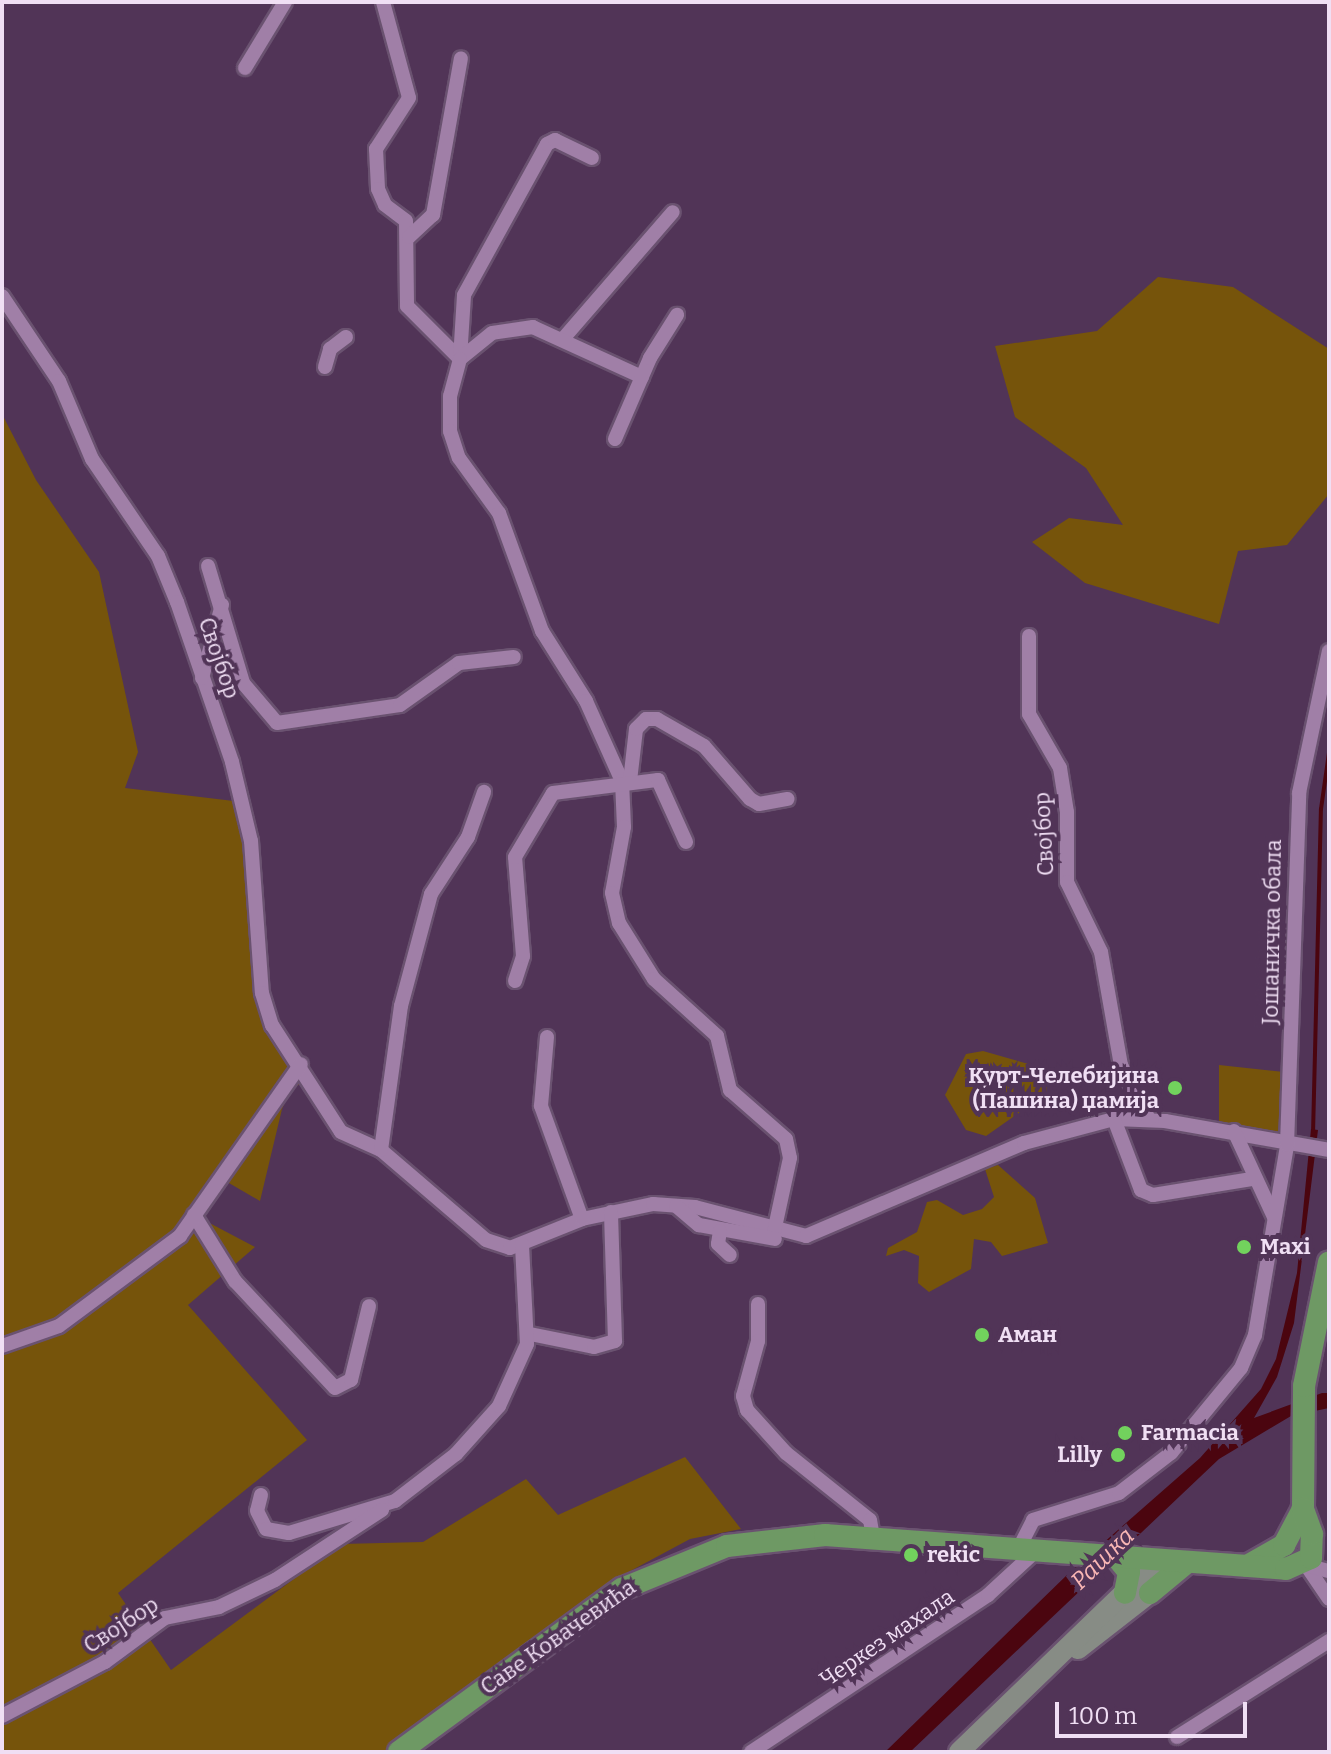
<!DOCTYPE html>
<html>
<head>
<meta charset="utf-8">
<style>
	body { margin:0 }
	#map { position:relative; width:1331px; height:1754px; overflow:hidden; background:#513457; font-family:Bitter,serif }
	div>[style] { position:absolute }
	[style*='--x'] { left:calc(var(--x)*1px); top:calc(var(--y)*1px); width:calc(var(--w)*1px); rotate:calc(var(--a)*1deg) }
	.green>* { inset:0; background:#76540b }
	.water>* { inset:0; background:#4b050f }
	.stream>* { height:4px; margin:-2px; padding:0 2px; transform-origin:2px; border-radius:2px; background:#4b050f }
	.roads { filter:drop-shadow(2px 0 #6a5270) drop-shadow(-2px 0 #6a5270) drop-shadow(0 2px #6a5270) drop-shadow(0 -2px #6a5270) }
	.street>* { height:14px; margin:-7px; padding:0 7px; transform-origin:7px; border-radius:7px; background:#a07fa7 }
	.secondary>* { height:20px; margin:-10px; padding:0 10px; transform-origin:10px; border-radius:10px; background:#878c85 }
	.primary>* { height:22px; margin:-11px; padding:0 11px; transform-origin:11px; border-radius:11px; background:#6e9964 }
	.dots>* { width:22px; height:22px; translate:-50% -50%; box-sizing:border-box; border:4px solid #513457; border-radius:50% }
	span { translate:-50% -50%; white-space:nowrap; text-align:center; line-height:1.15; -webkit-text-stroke:8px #513457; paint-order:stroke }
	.street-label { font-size:22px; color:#f0dff4 }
	.poi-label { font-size:22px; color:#f0dff4; font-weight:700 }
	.right { translate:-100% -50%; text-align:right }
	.left { translate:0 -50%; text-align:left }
	.water-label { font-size:24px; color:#fab7b5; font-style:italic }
	.frame { position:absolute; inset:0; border:4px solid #f0dff4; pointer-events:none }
	.scale { position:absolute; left:1055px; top:1702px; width:192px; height:36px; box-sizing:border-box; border:4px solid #f0dff4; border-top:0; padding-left:10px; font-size:24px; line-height:28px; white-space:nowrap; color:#f0dff4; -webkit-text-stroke:6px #513457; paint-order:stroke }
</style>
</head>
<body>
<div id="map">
	<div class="green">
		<div style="clip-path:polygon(1158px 277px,1233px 287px,1329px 349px,1329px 494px,1287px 545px,1238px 551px,1219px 624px,1085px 583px,1032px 542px,1069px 518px,1123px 525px,1086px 468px,1015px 417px,995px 346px,1097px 331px)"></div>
		<div style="clip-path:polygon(2px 414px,36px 480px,99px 572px,138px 752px,125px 788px,242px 802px,262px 993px,309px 1077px,290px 1091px,282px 1109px,260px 1201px,222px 1179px,200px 1218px,255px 1247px,188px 1305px,307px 1440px,118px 1593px,171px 1670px,341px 1544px,423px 1542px,526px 1479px,558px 1515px,685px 1457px,741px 1529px,690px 1539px,608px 1583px,384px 1752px,2px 1752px)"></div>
		<div style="clip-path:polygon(983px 1051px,1032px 1065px,1047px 1087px,1046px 1094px,986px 1136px,966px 1130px,945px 1095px,966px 1054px)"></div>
		<div style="clip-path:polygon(1219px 1065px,1284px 1072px,1278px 1135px,1219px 1121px)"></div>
		<div style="clip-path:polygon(998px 1165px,1035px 1198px,1048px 1243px,1002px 1256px,991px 1242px,974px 1239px,971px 1269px,929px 1292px,918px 1283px,919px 1256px,904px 1250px,886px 1256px,888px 1248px,917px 1232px,927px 1202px,937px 1200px,963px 1215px,982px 1209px,994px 1197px,985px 1169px)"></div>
	</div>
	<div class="water">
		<div style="clip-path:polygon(1311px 1129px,1318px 1130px,1294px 1323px,1277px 1377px,1254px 1418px,1322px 1393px,1329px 1393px,1329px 1408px,1291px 1416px,1219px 1459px,910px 1752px,885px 1752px,1069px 1573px,1200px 1458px,1261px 1389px,1276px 1359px,1297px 1273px)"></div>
	</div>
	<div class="stream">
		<div style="--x:1313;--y:1134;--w:325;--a:-88.6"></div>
		<div style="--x:1321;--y:809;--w:57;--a:-81.9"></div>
	</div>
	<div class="roads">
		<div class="street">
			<div style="--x:383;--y:2;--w:99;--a:74.8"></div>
			<div style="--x:409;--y:98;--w:61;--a:122.9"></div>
			<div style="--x:376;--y:149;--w:40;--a:87.1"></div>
			<div style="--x:378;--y:189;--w:17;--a:66"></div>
			<div style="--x:385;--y:205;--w:26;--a:37"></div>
			<div style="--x:406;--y:221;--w:85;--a:89.3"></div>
			<div style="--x:407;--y:306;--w:75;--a:45"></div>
			<div style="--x:245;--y:68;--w:77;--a:-58.8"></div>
			<div style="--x:409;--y:237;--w:33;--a:-43"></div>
			<div style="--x:433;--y:215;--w:159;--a:-79.9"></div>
			<div style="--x:2;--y:296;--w:102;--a:56.2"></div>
			<div style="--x:59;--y:381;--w:85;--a:67.1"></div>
			<div style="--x:92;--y:459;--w:117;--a:55.8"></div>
			<div style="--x:158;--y:556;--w:50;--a:67.6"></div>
			<div style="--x:177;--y:602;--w:169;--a:71"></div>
			<div style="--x:232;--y:762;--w:81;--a:76.5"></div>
			<div style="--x:251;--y:841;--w:152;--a:85.9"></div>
			<div style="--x:262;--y:993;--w:34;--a:73"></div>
			<div style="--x:272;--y:1025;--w:127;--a:57.2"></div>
			<div style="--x:341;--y:1132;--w:44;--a:24.2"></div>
			<div style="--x:381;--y:1150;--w:138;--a:40.6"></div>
			<div style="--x:486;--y:1240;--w:25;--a:18"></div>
			<div style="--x:510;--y:1248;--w:78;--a:-21.9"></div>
			<div style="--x:582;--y:1219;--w:73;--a:-11.9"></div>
			<div style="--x:653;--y:1204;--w:42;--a:4.1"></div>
			<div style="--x:695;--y:1207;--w:115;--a:14.6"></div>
			<div style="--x:806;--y:1236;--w:237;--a:-23.1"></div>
			<div style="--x:1024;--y:1143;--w:93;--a:-14.9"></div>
			<div style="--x:1114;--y:1119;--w:51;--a:2.2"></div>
			<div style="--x:1165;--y:1121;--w:167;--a:10"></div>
			<div style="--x:562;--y:340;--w:169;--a:-49.1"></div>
			<div style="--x:460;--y:359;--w:64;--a:-86.4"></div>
			<div style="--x:464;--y:295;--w:172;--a:-61.2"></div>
			<div style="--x:547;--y:144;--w:9;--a:-27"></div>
			<div style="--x:555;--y:140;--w:41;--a:25.9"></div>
			<div style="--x:325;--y:367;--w:19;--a:-74"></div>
			<div style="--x:330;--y:349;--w:20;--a:-37"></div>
			<div style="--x:642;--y:377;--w:120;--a:-155.4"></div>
			<div style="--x:533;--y:327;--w:41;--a:171.7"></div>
			<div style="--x:492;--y:333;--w:41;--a:140.9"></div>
			<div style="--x:460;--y:359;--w:38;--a:105"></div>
			<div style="--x:450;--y:396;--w:35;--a:90"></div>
			<div style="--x:450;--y:431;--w:28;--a:72"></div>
			<div style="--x:459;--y:458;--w:68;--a:54"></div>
			<div style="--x:499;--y:513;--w:126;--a:70"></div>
			<div style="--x:542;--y:631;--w:83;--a:57.8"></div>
			<div style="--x:586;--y:701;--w:88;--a:65.8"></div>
			<div style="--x:622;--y:781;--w:46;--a:87.5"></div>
			<div style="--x:624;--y:827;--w:67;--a:100.3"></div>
			<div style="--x:612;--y:893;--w:31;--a:77"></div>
			<div style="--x:619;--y:923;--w:66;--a:58"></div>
			<div style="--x:654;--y:979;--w:85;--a:42.1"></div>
			<div style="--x:717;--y:1036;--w:56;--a:76.5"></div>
			<div style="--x:730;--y:1090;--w:74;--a:41.2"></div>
			<div style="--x:786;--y:1139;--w:19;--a:78"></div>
			<div style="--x:790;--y:1158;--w:76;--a:102.2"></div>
			<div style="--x:615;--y:439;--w:88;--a:-66.6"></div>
			<div style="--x:650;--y:358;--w:51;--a:-57.9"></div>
			<div style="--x:208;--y:566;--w:122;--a:73.3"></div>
			<div style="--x:243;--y:683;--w:52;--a:49.6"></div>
			<div style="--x:277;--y:723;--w:124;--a:-8.3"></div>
			<div style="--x:400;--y:705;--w:72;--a:-35.4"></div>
			<div style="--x:459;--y:663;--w:55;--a:-6.2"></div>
			<div style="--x:1029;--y:636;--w:78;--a:90"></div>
			<div style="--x:1029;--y:714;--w:62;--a:60.1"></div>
			<div style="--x:1060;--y:768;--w:45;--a:81"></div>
			<div style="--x:1067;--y:812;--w:70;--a:90"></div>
			<div style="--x:1067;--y:882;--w:78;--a:64.1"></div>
			<div style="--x:1101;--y:952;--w:115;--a:80"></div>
			<div style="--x:1121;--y:1065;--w:61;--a:62.6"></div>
			<div style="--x:202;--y:678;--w:76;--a:-74.7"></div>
			<div style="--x:630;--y:781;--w:52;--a:-83.4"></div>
			<div style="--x:636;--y:729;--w:14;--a:-45"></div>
			<div style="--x:646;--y:719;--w:11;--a:0"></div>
			<div style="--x:657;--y:719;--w:54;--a:29.9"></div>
			<div style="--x:704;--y:746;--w:70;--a:49"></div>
			<div style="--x:750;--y:799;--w:10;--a:29"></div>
			<div style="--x:759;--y:804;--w:29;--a:-10"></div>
			<div style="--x:515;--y:981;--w:26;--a:-72"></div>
			<div style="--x:523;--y:956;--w:99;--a:-94.6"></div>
			<div style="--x:515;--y:857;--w:74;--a:-59.3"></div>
			<div style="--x:553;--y:793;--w:106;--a:-7.1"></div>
			<div style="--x:658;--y:780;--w:68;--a:65.7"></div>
			<div style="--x:547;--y:1037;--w:69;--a:95"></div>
			<div style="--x:541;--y:1106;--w:120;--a:70.1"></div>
			<div style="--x:1114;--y:1119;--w:76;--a:69.2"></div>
			<div style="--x:1141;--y:1190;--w:13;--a:23"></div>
			<div style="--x:1153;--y:1195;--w:100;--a:-9.2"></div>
			<div style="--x:1234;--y:1131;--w:95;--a:65.1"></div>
			<div style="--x:381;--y:1150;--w:145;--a:-82.1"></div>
			<div style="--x:401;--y:1006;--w:116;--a:-75"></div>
			<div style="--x:431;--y:894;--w:68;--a:-57"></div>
			<div style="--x:468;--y:837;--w:48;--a:-70.4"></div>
			<div style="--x:676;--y:1206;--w:30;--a:40"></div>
			<div style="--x:699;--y:1225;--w:77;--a:10.4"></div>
			<div style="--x:194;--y:1215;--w:78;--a:58.2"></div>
			<div style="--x:235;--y:1281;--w:146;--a:46.9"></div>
			<div style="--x:335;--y:1388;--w:18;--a:-27"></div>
			<div style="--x:351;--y:1380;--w:76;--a:-76.3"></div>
			<div style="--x:720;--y:1231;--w:13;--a:99"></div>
			<div style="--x:718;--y:1244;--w:16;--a:43"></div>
			<div style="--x:758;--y:1304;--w:37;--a:90"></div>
			<div style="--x:758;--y:1341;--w:57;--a:105.3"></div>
			<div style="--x:743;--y:1396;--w:15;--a:74"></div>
			<div style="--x:747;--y:1410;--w:58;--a:47.8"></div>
			<div style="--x:786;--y:1453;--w:107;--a:38.6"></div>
			<div style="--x:870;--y:1520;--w:17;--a:80"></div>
			<div style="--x:530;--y:1334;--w:65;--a:11.5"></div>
			<div style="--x:594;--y:1347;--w:22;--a:-16"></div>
			<div style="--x:615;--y:1341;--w:129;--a:-91.8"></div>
			<div style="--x:2;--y:1346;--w:60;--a:-19.3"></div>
			<div style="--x:59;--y:1326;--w:151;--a:-36.6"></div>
			<div style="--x:180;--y:1236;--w:210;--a:-54.9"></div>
			<div style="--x:261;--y:1495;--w:16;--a:104"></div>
			<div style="--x:257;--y:1511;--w:20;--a:63"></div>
			<div style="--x:266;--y:1529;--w:23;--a:10"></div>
			<div style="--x:289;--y:1533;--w:111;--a:-16.8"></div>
			<div style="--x:395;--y:1501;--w:77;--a:-37.6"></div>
			<div style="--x:456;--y:1454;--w:64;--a:-48.1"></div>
			<div style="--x:499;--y:1406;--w:68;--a:-65.7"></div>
			<div style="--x:527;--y:1344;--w:100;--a:-92.9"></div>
			<div style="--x:1019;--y:1548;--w:31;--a:-63"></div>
			<div style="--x:1033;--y:1520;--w:90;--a:-17.4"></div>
			<div style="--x:1119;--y:1493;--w:66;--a:-37.6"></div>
			<div style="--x:1171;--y:1453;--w:110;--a:-50.5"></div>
			<div style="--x:1241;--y:1368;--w:36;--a:-67"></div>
			<div style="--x:1255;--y:1335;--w:193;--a:-80.4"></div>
			<div style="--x:1287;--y:1145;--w:352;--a:-88"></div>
			<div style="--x:1299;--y:793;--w:145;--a:-78.1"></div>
			<div style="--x:1306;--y:1565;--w:41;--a:55.9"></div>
			<div style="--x:1306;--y:1565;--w:24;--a:15"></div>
			<div style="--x:2;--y:1716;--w:116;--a:-27.7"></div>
			<div style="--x:105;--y:1662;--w:74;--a:-36.3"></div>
			<div style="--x:165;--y:1618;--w:55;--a:-11.5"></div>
			<div style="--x:219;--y:1607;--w:62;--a:-25.7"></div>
			<div style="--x:275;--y:1580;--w:128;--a:-33.2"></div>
			<div style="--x:1177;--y:1737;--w:180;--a:-32.3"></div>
			<div style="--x:751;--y:1752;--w:284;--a:-33.5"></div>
			<div style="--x:988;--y:1595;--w:68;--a:-42.6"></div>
		</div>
		<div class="secondary">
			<div style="--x:1078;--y:1649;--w:91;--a:-37.9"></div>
			<div style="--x:1150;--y:1593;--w:13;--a:-67"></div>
			<div style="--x:959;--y:1752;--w:277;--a:-44"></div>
		</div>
		<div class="primary">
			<div style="--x:1115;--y:1555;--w:22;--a:51"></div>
			<div style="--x:1129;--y:1572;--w:21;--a:101"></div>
			<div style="--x:1247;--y:1566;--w:43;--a:-29.6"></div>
			<div style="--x:1284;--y:1545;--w:41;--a:-62.2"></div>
			<div style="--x:1303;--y:1509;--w:123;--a:-89.5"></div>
			<div style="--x:1304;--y:1386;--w:126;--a:-78.6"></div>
			<div style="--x:1150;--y:1593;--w:45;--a:-39.6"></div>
			<div style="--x:399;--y:1752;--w:276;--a:-36.2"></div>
			<div style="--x:622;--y:1589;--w:113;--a:-22.3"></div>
			<div style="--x:727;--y:1546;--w:99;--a:-6.4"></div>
			<div style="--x:825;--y:1535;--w:462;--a:4.2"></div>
			<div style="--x:1286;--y:1569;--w:27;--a:-24"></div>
			<div style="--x:1311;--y:1558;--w:24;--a:-88"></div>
			<div style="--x:1312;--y:1534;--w:27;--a:-110"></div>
		</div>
	</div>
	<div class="dots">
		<div style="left:1175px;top:1088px;background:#72d25d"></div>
		<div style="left:1244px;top:1247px;background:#72d25d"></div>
		<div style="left:982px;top:1335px;background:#72d25d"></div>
		<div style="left:1125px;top:1433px;background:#72d25d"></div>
		<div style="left:1118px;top:1455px;background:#72d25d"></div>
		<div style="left:911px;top:1555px;background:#72d25d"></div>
	</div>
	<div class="street-label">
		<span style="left:219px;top:658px;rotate:71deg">Својбор</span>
		<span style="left:1044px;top:834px;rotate:-93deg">Својбор</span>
		<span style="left:1272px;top:932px;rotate:-89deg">Јошаничка обала</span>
		<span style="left:121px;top:1625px;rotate:-33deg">Својбор</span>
		<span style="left:558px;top:1637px;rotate:-35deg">Саве Ковачевића</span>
		<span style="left:887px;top:1638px;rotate:-34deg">Черкез махала</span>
	</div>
	<div class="poi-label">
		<span class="right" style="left:1159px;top:1088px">Курт-Челебијина<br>(Пашина) џамија</span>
		<span class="left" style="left:1260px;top:1247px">Maxi</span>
		<span class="left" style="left:998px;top:1335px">Аман</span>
		<span class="left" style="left:1141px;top:1433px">Farmacia</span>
		<span class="right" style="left:1102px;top:1455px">Lilly</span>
		<span class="left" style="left:927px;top:1555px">rekic</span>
	</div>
	<div class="water-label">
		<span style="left:1103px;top:1559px;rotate:-44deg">Рашка</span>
	</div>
	<div class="frame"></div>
	<div class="scale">100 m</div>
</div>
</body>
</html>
